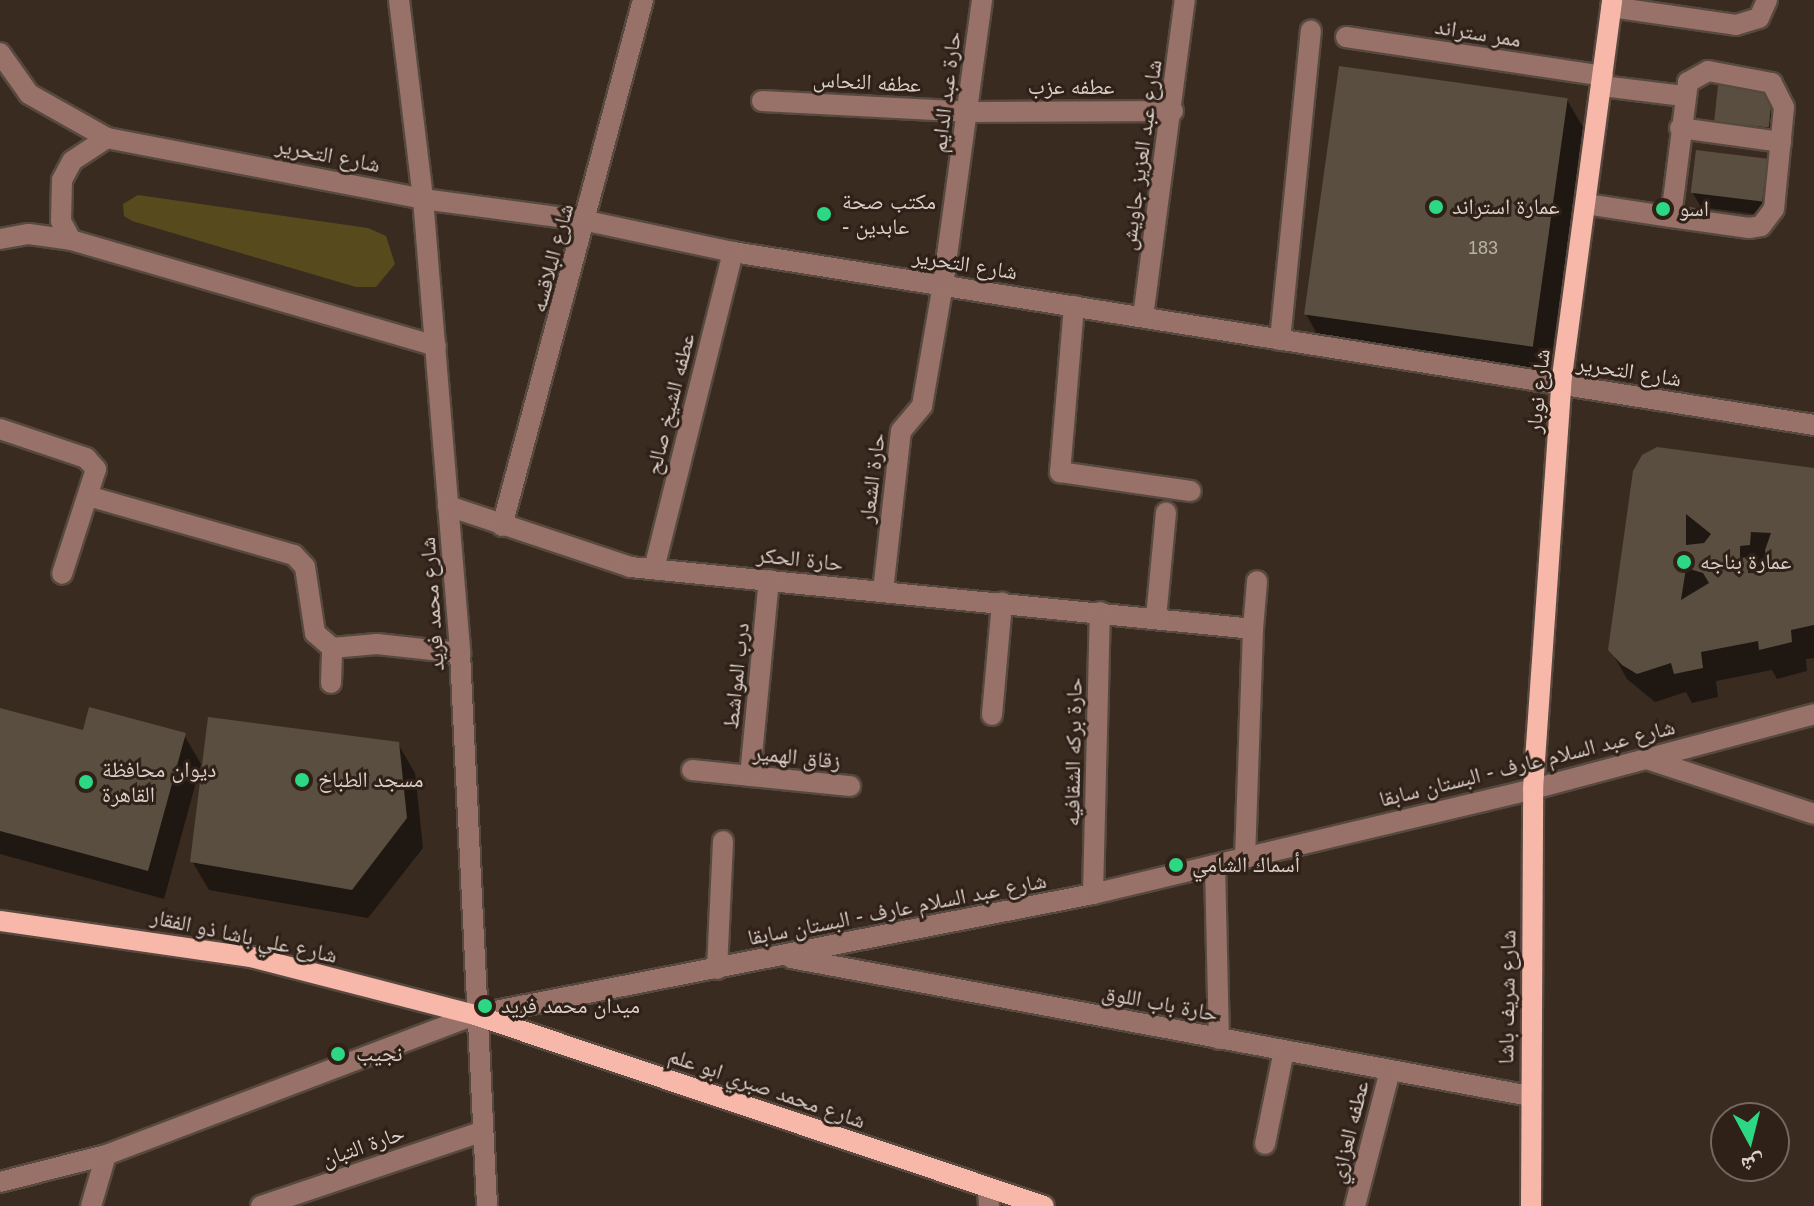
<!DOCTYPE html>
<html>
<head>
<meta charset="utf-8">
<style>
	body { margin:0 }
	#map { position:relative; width:1814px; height:1206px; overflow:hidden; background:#3a2b21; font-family:Helvetica,"Noto Naskh Arabic",sans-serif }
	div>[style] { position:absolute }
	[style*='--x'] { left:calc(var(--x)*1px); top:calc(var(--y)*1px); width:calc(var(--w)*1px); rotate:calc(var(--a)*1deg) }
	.green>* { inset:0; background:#574b1d }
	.shadow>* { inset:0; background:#0007 }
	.building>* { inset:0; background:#594e3f; transform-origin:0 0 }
	.roads { filter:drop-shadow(2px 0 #57493f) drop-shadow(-2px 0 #57493f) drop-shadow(0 2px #57493f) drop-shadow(0 -2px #57493f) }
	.minor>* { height:20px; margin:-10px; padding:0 10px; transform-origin:10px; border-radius:10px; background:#987268 }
	.major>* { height:20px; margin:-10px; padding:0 10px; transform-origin:10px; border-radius:10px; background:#f8b8a9 }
	.dots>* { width:22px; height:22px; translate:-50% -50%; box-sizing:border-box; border:4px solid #302118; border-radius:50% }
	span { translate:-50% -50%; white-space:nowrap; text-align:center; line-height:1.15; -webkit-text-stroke:6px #302118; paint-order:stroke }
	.number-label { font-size:18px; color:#bab0a7 }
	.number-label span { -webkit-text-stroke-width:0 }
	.street-label { font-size:22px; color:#dad0ca }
	.poi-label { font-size:22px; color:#dad0ca }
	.left { translate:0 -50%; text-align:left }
	.north { position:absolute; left:1710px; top:1102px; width:80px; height:80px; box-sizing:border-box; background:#302118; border:2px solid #74675f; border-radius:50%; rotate:173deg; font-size:22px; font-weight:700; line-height:32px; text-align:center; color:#dad0ca }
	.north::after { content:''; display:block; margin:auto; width:28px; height:36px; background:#2cd884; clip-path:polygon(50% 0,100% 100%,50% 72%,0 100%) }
</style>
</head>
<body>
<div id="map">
	<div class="green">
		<div style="clip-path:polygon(138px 195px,368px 228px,386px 236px,395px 264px,376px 287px,356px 287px,132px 221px,124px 216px,123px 204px)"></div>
	</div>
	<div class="shadow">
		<div style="clip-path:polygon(1771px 93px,1780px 108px,1776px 142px,1725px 136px,1716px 121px)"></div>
		<div style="clip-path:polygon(1567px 100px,1584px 129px,1549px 375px,1322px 343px,1306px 314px)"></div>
		<div style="clip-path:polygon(1766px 161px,1775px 176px,1769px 216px,1701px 207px,1692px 192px)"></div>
		<div style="clip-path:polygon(1658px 449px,1814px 470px,1814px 658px,1806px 659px,1807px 671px,1777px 679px,1772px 670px,1716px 681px,1718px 697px,1692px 703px,1686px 692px,1655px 702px,1627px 679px,1610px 649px)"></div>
		<div style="clip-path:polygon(0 710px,84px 732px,184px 735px,201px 764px,164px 899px,0 854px)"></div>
		<div style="clip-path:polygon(398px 744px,415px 773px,423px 848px,368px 918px,209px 890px,192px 861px)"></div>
	</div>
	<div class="building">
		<div style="left:1339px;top:66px;width:231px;height:251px;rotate:8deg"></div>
		<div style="left:1718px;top:85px;width:55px;height:37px;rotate:6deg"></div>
		<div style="left:1696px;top:150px;width:72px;height:43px;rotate:7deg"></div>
		<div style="clip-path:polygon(evenodd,1657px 447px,1814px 468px,1814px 625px,1791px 630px,1792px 642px,1759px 650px,1758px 641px,1701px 652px,1703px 668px,1674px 674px,1671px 663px,1637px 674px,1622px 665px,1608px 650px,1633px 471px,1642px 455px,1657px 447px,1686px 514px,1711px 534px,1704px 543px,1686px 545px,1686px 514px,1657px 447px,1751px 532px,1771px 533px,1765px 550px,1768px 572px,1748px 573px,1748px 557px,1740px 558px,1740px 546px,1750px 545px,1751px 532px,1657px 447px,1686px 568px,1703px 573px,1709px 583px,1681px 600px,1686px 568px)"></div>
		<div style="clip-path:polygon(89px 707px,186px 733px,148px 871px,0 831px,0 708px,83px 730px)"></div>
		<div style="clip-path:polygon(208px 717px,399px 742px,407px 818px,352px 890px,190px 862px)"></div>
	</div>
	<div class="roads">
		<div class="minor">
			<div style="--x:399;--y:0;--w:200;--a:83.1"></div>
			<div style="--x:423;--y:199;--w:456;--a:85.3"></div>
			<div style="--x:460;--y:653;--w:554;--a:87.2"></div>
			<div style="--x:1611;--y:7;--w:126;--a:8.2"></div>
			<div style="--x:1736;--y:25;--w:24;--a:-17"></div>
			<div style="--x:1759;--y:18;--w:20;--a:-66"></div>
			<div style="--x:1346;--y:37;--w:260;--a:8.6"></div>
			<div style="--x:0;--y:53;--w:50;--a:54.7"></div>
			<div style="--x:29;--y:94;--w:90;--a:29.4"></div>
			<div style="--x:107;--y:138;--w:322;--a:10.9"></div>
			<div style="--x:423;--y:199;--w:165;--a:7.6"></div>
			<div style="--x:587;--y:221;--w:149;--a:12"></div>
			<div style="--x:733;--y:252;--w:1095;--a:9.09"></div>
			<div style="--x:1602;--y:86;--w:82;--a:7"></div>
			<div style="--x:762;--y:101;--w:207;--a:3"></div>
			<div style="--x:969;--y:112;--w:204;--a:-0.3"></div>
			<div style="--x:1680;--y:128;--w:102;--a:7.9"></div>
			<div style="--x:1586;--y:204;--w:86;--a:8.7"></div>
			<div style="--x:1671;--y:217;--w:79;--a:8"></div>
			<div style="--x:1749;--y:228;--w:12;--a:-9"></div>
			<div style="--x:1761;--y:226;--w:21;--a:-53"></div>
			<div style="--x:1774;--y:209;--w:102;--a:-84.4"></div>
			<div style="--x:1784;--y:107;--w:27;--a:-117"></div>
			<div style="--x:1772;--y:83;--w:65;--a:-169.4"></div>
			<div style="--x:1708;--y:71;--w:23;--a:151"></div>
			<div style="--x:1688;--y:82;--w:136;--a:97.2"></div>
			<div style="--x:0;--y:239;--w:29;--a:-10"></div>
			<div style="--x:29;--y:234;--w:42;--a:8.1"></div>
			<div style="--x:71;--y:240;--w:380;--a:16.2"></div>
			<div style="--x:71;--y:240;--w:21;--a:-118"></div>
			<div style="--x:61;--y:221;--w:41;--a:-88.6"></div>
			<div style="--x:62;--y:180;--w:21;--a:-62"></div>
			<div style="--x:72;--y:161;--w:42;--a:-33.3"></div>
			<div style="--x:1074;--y:306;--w:167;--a:94.8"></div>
			<div style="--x:1060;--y:472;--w:132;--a:8.3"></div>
			<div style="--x:1143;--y:317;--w:320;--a:-82.5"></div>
			<div style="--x:1280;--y:340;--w:311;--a:-84.3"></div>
			<div style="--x:0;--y:429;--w:91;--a:18.6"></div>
			<div style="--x:86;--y:458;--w:15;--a:48"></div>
			<div style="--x:96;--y:469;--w:110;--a:107.9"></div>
			<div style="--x:88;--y:496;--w:214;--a:16"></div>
			<div style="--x:294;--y:555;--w:16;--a:47"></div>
			<div style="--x:305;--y:567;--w:67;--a:81.4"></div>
			<div style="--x:315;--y:633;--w:23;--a:41"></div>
			<div style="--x:332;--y:648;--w:45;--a:-5.1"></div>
			<div style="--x:377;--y:644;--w:83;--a:6.2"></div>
			<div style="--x:448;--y:506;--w:192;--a:18.5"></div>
			<div style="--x:630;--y:567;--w:626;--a:5.68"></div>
			<div style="--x:1253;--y:629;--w:229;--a:92"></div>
			<div style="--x:502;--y:526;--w:545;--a:-74.99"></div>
			<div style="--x:654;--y:569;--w:327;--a:-76"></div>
			<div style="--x:883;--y:591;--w:161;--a:-83.6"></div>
			<div style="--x:901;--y:431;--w:33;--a:-50"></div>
			<div style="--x:922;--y:406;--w:123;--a:-80.2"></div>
			<div style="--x:943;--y:285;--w:288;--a:-82.2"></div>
			<div style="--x:1156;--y:618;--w:106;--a:-84.6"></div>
			<div style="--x:1253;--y:629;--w:48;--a:-85.2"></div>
			<div style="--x:331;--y:683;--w:35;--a:-88"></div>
			<div style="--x:992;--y:715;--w:113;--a:-84.9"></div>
			<div style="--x:1647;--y:759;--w:176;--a:18.2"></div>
			<div style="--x:692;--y:770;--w:159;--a:5.8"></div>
			<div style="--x:750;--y:776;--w:197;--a:-84.5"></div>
			<div style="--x:1215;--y:865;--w:174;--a:88.7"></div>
			<div style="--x:1093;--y:894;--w:282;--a:-88.6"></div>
			<div style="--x:791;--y:958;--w:752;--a:10.58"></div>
			<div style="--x:717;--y:969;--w:128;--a:-87.3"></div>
			<div style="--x:1265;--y:1144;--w:95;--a:-78.5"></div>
			<div style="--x:0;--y:1182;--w:109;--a:-14.3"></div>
			<div style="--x:106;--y:1155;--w:395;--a:-20.8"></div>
			<div style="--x:475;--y:1015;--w:630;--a:-11.08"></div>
			<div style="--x:1093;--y:894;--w:452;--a:-13.4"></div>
			<div style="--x:1533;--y:789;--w:291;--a:-14.9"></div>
			<div style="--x:988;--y:1188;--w:18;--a:87"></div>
			<div style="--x:91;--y:1206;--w:53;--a:-73.6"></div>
			<div style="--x:261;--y:1206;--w:232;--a:-18.6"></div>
			<div style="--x:1355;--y:1206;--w:139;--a:-75.5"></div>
		</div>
		<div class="major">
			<div style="--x:0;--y:921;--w:254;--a:8.2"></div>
			<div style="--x:251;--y:957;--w:231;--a:14.5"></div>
			<div style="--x:475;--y:1015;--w:600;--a:18.56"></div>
			<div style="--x:1531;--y:1206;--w:417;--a:-89.7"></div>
			<div style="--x:1533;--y:789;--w:406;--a:-86"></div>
			<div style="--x:1561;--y:384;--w:387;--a:-82.4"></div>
		</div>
	</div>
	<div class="dots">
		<div style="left:1436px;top:207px;background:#2cd884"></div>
		<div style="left:1663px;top:209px;background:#2cd884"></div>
		<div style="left:824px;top:214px;background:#2cd884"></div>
		<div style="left:1684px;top:562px;background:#2cd884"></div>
		<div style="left:302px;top:780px;background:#2cd884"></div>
		<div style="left:86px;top:782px;background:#2cd884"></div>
		<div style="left:1176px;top:865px;background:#2cd884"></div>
		<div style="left:485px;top:1006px;background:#2cd884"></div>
		<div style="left:338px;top:1054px;background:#2cd884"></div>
	</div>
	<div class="number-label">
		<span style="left:1483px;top:248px">183</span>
	</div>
	<div class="street-label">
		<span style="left:1478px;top:33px;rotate:9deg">ممر ستراند</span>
		<span style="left:867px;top:82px;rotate:3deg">عطفه النحاس</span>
		<span style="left:1071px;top:87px">عطفه عزب</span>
		<span style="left:946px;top:92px;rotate:-83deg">حارة عبد الدايم</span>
		<span style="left:328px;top:155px;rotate:11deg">شارع التحرير</span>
		<span style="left:1141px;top:155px;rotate:-82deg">شارع عبد العزيز جاويش</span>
		<span style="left:552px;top:258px;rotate:-75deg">شارع البلاقسه</span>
		<span style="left:965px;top:264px;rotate:9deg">شارع التحرير</span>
		<span style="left:1629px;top:371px;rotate:9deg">شارع التحرير</span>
		<span style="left:1538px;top:391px;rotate:-84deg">شارع نوبار</span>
		<span style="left:670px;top:404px;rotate:-76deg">عطفه الشيخ صالح</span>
		<span style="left:872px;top:478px;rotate:-83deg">حارة الشعار</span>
		<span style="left:800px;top:559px;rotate:6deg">حارة الحكر</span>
		<span style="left:432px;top:604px;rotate:-94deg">شارع محمد فريد</span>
		<span style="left:736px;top:676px;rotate:-84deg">درب المواشط</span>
		<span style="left:1073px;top:752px;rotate:-89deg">حارة بركه الشقافيه</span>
		<span style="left:797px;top:757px;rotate:6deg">زقاق الهمير</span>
		<span style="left:1527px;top:763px;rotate:-14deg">شارع عبد السلام عارف - البستان سابقا</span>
		<span style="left:897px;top:909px;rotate:-11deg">شارع عبد السلام عارف - البستان سابقا</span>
		<span style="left:244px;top:936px;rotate:12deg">شارع علي باشا ذو الفقار</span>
		<span style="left:1507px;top:997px;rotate:-89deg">شارع شريف باشا</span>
		<span style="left:1160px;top:1003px;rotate:11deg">حارة باب اللوق</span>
		<span style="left:767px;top:1088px;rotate:19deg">شارع محمد صبري ابو علم</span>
		<span style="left:1349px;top:1132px;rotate:-76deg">عطفه العزازي</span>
		<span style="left:363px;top:1146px;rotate:-19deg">حارة التبان</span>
	</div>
	<div class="poi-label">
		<span class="left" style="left:842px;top:214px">مكتب صحة<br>- عابدين</span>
		<span class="left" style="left:1452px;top:207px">عمارة استراند</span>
		<span class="left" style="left:1679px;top:209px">اسو</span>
		<span class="left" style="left:1700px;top:562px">عمارة بناجه</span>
		<span class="left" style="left:102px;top:782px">ديوان محافظة<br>القاهرة</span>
		<span class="left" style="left:318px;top:780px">مسجد الطباخ</span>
		<span class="left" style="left:1192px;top:865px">أسماك الشامي</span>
		<span class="left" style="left:501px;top:1006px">ميدان محمد فريد</span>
		<span class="left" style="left:356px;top:1054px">نجيب</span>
	</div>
	<div class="north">ش</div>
</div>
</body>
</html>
